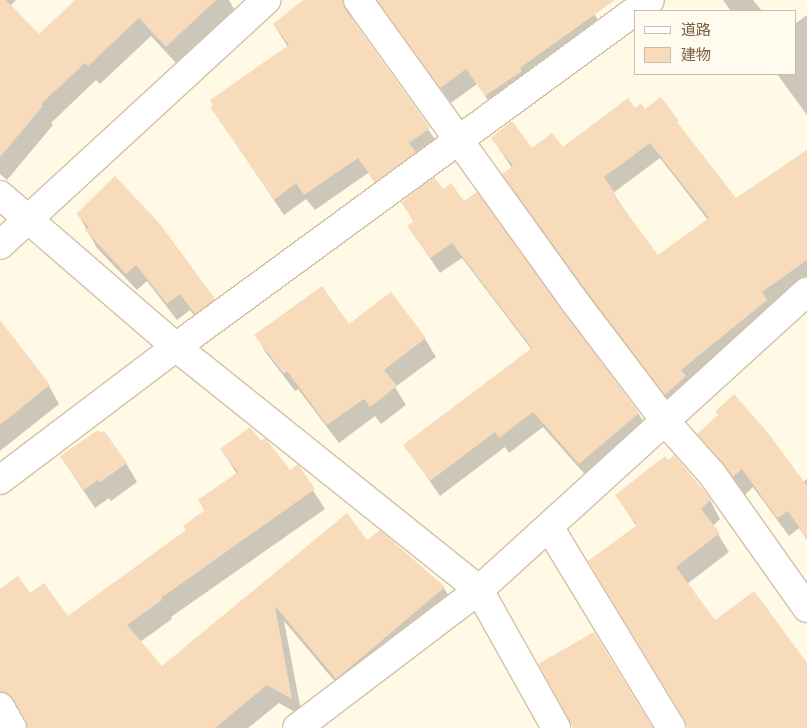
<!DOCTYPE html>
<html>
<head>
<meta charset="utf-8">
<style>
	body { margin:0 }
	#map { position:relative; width:807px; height:728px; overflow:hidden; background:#fff9e6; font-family:Jost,"Noto Sans JP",sans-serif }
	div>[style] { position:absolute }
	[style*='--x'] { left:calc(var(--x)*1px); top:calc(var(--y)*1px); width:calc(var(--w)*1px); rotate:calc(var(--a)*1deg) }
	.shadow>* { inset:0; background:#0003 }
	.building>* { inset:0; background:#f7dbba }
	.roads { filter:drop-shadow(1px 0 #d3c1aa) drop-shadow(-1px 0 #d3c1aa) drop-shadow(0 1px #d3c1aa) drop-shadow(0 -1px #d3c1aa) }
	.street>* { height:28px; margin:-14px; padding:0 14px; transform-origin:14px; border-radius:14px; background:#fff }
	span { translate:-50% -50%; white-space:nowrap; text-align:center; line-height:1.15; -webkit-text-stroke:4.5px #fffbef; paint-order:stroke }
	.legend { position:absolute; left:634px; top:10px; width:162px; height:65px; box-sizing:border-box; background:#fffbef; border:1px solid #cbbdac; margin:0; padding:6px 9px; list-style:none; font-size:15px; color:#7c6147 }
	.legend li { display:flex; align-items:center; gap:10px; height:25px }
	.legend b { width:25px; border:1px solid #cbbdac }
</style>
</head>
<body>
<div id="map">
	<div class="shadow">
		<div style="clip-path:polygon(0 0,16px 0,10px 6px,39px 36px,77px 0,229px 0,235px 11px,177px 64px,151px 36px,100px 84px,96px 80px,51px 123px,53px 125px,7px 180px,0 174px)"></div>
		<div style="clip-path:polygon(305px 0,585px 0,605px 30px,495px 111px,477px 84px,451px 103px,382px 7px,375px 2px,353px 10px,351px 18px,439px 145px,385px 196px,368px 173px,315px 210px,306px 199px,284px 215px,212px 108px,288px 47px,274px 25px)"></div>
		<div style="clip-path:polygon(723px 0,753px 0,762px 11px,731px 11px)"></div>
		<div style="clip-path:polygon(807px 15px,807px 115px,777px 74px,796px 74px,796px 23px)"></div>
		<div style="clip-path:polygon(evenodd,661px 99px,685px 134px,736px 200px,807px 150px,807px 292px,675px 410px,598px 309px,513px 190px,504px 174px,512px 168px,492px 138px,532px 150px,563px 148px,635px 109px,645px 111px,661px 99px,660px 158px,708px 220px,657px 257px,613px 193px,660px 158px)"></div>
		<div style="clip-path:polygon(442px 191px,464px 203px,638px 413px,648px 429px,589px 479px,543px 427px,509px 453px,505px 447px,440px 496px,405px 445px,532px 350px,462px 258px,440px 273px,408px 226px,414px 222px,402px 202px)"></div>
		<div style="clip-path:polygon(78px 214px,214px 299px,224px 316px,205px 330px,190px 310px,177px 320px,147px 281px,137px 290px,97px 248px)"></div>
		<div style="clip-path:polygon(391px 294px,425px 339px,436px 357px,395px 387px,406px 405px,381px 424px,375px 416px,339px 443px,298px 389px,295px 391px,266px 353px,256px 335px,349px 326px)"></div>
		<div style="clip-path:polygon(0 322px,49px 386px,59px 404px,0 451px)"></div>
		<div style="clip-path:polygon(716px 412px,803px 482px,807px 479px,807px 540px,799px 528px,789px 536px,753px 487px,745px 495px,710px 453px,699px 434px,719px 416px)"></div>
		<div style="clip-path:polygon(261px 443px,290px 472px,297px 466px,325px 509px,171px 617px,172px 619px,140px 642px,161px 667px,367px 542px,380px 532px,444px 588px,455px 607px,348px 697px,284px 621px,302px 716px,279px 703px,248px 728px,29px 728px,20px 712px,12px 710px,0 715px,0 590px,30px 595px,67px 618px,187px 531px,205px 511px,199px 501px,237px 474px,222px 450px)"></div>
		<div style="clip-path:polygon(61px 457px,126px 463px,137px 482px,111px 501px,109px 498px,95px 508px)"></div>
		<div style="clip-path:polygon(616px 495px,710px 500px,720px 519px,713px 526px,729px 552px,687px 584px,714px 622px,807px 665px,807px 728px,688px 728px,637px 527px)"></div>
	</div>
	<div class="building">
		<div style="clip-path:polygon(0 0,6px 0,39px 34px,75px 0,216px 0,166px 47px,139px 18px,88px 66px,85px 63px,41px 104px,43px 106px,0 157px)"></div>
		<div style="clip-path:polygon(303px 0,343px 0,345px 9px,430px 128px,409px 143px,416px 152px,377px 181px,374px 181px,358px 158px,304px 195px,296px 183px,274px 200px,210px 107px,213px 105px,210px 100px,289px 45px,273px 24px)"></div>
		<div style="clip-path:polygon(377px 0,615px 0,520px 68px,522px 71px,485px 96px,466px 69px,440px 88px)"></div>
		<div style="clip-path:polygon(evenodd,661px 97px,679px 121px,677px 122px,736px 198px,807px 150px,807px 260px,762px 292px,767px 300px,681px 370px,686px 376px,665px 395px,588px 293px,502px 174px,513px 166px,491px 138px,512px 121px,532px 148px,552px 133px,563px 147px,628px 98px,635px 108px,641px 103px,645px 109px,661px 97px,650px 143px,709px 218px,658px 255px,614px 196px,616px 195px,604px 177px,650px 143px)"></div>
		<div style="clip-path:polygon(115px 176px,160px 224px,215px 299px,195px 314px,180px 294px,167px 304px,136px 265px,126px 274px,85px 230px,89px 227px,76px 214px)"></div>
		<div style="clip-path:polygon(434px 177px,443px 189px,451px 183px,464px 201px,477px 192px,639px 413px,579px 464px,533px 412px,499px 438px,495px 432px,430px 481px,403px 445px,532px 348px,452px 243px,430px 258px,407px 226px,414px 221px,401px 202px)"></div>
		<div style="clip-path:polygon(322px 286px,349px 324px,391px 292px,426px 338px,384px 370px,397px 386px,370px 407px,364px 399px,327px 425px,287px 371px,284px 374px,254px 335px)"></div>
		<div style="clip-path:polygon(0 320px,50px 385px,0 425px)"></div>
		<div style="clip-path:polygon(734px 394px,768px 433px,807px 486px,807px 539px,788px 511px,777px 518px,742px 469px,733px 477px,697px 434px,718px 415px,715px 412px)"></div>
		<div style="clip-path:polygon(250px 427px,261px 441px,265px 438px,290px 470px,298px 464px,315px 489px,161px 598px,162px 600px,127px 625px,162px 666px,347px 513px,367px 540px,380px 530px,445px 587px,336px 679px,275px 606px,292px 699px,267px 685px,215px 728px,28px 728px,13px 699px,7px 693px,0 691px,0 589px,18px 576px,30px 593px,44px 583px,68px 616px,186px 530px,183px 526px,205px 510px,198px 500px,238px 472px,220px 449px)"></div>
		<div style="clip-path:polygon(98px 430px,101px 433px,104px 431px,127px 463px,99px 483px,98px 480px,84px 490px,60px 456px)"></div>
		<div style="clip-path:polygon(674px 455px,711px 499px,701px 509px,720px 533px,676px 567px,715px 620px,754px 591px,807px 663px,807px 728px,687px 728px,684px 720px,588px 561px,637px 525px,615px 495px,665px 456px,668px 460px)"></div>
		<div style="clip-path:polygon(594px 632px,653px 728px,573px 728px,538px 664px)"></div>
	</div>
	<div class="roads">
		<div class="street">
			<div style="--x:358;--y:0;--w:372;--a:54.3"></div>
			<div style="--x:575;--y:302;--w:151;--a:52.8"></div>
			<div style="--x:666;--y:422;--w:69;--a:48.5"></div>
			<div style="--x:712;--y:474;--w:164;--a:54.7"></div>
			<div style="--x:0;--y:195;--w:233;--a:40.8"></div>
			<div style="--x:176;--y:347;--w:388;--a:38.7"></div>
			<div style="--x:479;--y:590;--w:158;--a:60.8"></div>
			<div style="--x:0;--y:245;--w:362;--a:-42.6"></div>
			<div style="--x:0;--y:480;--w:221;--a:-37.1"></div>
			<div style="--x:176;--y:347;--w:587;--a:-36.21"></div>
			<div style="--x:549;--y:527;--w:235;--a:58.7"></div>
			<div style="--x:0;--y:707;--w:24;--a:60"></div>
			<div style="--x:297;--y:728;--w:228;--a:-37.2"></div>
			<div style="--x:479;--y:590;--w:443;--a:-42.3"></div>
		</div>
	</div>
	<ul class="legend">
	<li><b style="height:6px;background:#fff"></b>道路</li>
	<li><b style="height:14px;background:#f7dbba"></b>建物</li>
	</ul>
</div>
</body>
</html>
